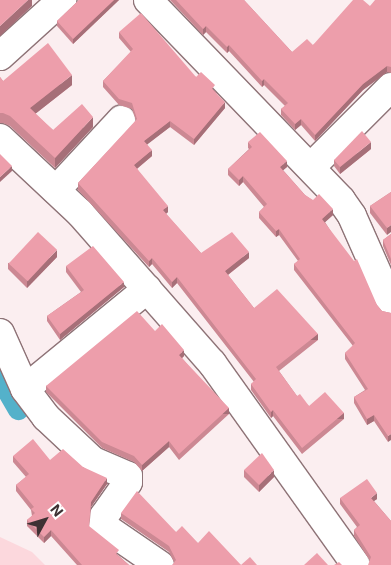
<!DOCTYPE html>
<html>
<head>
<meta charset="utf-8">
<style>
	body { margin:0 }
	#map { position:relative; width:391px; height:565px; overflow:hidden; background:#fbeef0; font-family:Inter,sans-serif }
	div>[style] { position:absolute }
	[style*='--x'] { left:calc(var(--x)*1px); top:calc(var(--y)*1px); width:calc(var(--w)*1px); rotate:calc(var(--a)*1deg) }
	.green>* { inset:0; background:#fcd8dd }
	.canal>* { height:21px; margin:-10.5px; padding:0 10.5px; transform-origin:10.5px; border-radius:10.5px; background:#54b1ca }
	.roads { filter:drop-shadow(1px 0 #8e7377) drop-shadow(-1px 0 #8e7377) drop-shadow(0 1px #8e7377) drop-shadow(0 -1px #8e7377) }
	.minor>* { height:28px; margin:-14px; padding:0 14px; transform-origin:14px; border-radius:14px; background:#fff }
	.wall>* { inset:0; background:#cc8893 }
	.shaded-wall>* { inset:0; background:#a66f78; transform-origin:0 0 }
	.building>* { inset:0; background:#ed9eab; transform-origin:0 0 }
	span { translate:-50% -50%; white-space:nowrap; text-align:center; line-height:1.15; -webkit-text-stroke:5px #fff; paint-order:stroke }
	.north { position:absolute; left:20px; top:495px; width:50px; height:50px; -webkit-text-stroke:4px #fff; paint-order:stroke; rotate:51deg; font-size:14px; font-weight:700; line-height:20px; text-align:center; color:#3d3133 }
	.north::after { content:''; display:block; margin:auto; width:18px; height:22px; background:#3d3133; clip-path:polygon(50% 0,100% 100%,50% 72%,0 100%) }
</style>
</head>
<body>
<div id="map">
	<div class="green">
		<div style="clip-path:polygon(0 537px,32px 552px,45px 565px,0 565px)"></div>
	</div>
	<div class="canal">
		<div style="--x:0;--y:378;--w:36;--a:60"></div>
	</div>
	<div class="roads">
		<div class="minor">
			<div style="--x:148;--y:0;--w:278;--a:46"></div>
			<div style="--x:341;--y:200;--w:19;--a:55"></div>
			<div style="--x:352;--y:216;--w:96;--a:66.1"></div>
			<div style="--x:0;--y:56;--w:84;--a:-42.1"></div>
			<div style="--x:0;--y:138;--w:110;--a:43.2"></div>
			<div style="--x:80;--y:213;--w:200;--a:48.7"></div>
			<div style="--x:212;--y:363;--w:248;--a:54.5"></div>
			<div style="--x:311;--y:167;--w:113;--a:-45"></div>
			<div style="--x:56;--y:190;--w:96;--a:-47.1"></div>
			<div style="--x:0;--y:333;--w:61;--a:65.9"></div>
			<div style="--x:25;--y:389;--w:35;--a:53"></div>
			<div style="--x:46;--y:417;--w:64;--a:43.1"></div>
			<div style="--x:93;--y:461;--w:38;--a:23"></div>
			<div style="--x:128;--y:476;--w:6;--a:90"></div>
			<div style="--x:128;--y:482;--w:42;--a:125.2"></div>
			<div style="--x:104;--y:516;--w:10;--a:96"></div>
			<div style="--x:103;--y:526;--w:69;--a:34.4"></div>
			<div style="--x:25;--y:389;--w:158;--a:-39.3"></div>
		</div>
	</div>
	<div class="wall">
		<div style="clip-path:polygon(79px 0,119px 0,73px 44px,57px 26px,57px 21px)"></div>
		<div style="clip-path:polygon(170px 0,244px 0,292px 52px,313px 45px,370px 6px,391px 0,391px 73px,387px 72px,363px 90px,315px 141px,301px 125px,295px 130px,281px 115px,281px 109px,285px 106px,264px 85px,262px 87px,229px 51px,227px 53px,206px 32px,203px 35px)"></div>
		<div style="clip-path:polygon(119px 32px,196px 77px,215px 91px,225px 108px,194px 145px,170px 127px,147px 144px,152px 156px,137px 169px,168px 212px,166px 214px,201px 253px,249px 258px,228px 275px,254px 308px,318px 340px,279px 371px,297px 396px,309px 406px,344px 419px,302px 454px,273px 416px,271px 418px,251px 390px,251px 384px,254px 382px,177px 283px,172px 288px,152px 264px,149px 267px,78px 190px,78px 183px,136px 121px,132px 109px,119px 105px,103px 87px,103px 81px,131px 52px,119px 38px)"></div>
		<div style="clip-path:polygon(0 77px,3px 81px,72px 85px,35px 114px,53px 130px,93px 127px,55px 168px,10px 126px,3px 123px,0 123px)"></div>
		<div style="clip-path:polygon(248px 142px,287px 167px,283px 170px,305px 195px,333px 215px,325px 222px,377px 305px,382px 311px,391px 313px,388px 442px,374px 421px,367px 425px,354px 403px,354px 397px,365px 390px,345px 359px,345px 353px,353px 346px,294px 270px,294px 264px,298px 261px,279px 235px,276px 237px,259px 218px,259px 212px,264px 207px,243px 182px,239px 186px,228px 175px,228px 169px,249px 149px,248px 148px)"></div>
		<div style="clip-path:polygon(371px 149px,340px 174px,334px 166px,334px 160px)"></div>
		<div style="clip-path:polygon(391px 192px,387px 235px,370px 213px,370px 206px)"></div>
		<div style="clip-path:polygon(391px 234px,391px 265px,383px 246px,383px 240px)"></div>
		<div style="clip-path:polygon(57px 257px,27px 288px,8px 269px,8px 263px)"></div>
		<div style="clip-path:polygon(66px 266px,124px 287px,60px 340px,47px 321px,47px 316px,81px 292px,66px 272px)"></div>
		<div style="clip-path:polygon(155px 331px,184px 356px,182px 358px,229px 414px,179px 460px,169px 447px,142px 471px,134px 462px,102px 448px,46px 392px,46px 386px)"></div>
		<div style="clip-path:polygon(13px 456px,50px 460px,83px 467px,107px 484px,91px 507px,89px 527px,119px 556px,129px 565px,77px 565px,51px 536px,44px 543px,27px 526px,27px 520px,32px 516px,31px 510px,16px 491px,16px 485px,26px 477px,13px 462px)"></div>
		<div style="clip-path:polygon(244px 470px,274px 477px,259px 492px,244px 477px)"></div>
		<div style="clip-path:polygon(340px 498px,377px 499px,374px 501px,391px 521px,370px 561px,354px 536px,354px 530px,357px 527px,340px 504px)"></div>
		<div style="clip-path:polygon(121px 513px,176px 532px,241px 565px,174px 562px,169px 552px,121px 519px)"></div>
	</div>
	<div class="shaded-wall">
		<div style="clip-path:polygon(28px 0,32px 0,32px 6px,0 36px,0 26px)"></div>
		<div style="clip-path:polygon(114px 0,119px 0,73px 44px,73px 39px)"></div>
		<div style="clip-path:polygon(206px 26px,206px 32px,203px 35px,203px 29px)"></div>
		<div style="clip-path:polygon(229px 45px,229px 51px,227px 53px,227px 47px)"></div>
		<div style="clip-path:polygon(387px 66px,387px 72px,363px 90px,315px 141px,315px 135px,363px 84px)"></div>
		<div style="clip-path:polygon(72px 75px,72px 85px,30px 118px,30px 108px)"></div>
		<div style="clip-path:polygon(264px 79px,264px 85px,262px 87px,262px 81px)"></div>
		<div style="clip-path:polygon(225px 102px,225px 108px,194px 145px,194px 139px)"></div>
		<div style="clip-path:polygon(93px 117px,93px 127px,55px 168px,55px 158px)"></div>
		<div style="clip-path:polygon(301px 119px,301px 125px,295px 130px,295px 124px)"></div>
		<div style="clip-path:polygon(170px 121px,170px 127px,144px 147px,144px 141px)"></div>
		<div style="clip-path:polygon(371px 142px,371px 149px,340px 174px,340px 167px)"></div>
		<div style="clip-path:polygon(152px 150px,152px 156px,134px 171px,134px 165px)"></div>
		<div style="clip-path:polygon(287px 161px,287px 167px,280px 173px,280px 167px)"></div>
		<div style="clip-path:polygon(12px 166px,12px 171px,0 182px,0 177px)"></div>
		<div style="clip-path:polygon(243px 176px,243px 182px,239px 186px,239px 180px)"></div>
		<div style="clip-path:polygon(168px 206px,168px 212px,163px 216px,163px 210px)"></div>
		<div style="clip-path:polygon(333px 209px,333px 215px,322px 225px,322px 219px)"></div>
		<div style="clip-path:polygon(391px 225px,391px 232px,387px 235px,387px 228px)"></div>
		<div style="clip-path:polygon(279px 229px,279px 235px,276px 237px,276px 231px)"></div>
		<div style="clip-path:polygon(57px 250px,57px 257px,27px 288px,27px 281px)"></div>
		<div style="clip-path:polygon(249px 252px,249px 258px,225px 277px,225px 271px)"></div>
		<div style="clip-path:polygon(152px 258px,152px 264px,149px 267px,149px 261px)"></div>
		<div style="clip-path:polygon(177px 277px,177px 283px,172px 288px,172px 282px)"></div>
		<div style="clip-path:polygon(124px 282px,124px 287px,60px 340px,60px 334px)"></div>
		<div style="left:318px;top:334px;width:6px;height:53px;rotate:90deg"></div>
		<div style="clip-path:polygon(184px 350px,184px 356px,179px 361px,179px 355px)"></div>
		<div style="left:229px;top:408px;width:6px;height:68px;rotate:90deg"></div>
		<div style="clip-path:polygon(273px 410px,273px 416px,271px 418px,271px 412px)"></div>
		<div style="left:344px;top:413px;width:6px;height:55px;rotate:90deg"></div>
		<div style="clip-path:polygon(374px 415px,374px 421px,367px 425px,367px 419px)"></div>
		<div style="clip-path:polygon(391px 434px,391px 440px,388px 442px,388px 436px)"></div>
		<div style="clip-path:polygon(169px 441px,169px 447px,142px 471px,142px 465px)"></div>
		<div style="clip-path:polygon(274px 470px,274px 477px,259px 492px,259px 485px)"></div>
		<div style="clip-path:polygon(107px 478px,107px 484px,91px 507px,89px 532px,91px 502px)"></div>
		<div style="clip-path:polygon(377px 493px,377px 499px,371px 503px,371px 498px)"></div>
		<div style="clip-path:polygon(51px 530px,51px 536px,44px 543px,44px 537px)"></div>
	</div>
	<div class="building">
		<div style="clip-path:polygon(0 0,28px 0,0 26px)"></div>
		<div style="clip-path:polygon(79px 0,114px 0,73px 39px,57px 21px)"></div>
		<div style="clip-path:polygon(176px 0,244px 0,292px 52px,307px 39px,313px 45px,353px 0,363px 0,370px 6px,375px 0,391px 0,391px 67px,387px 66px,363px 84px,315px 135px,301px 119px,295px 124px,281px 109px,288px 103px,264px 79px,262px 81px,229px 45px,227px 47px,206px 26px,203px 29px)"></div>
		<div style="clip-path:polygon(141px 13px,196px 77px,201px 72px,215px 85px,212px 89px,225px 102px,194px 139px,170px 121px,144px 141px,152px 150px,134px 165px,168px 206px,163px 210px,201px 253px,232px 232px,249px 252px,225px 271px,254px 308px,277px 289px,318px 334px,276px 367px,297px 396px,300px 394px,309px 406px,325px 392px,344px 413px,302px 448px,273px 410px,271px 412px,251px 384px,256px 379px,177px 277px,172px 282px,152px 258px,149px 261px,78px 183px,137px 119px,132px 103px,119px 99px,103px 81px,133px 49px,119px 32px)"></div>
		<div style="clip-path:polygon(48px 43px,72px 75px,30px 108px,53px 130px,82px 104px,93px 117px,55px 158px,10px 116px,3px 113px,0 113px,0 77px,3px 81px)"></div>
		<div style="clip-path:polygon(362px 131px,371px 142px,340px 167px,334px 160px)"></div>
		<div style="clip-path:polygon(260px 132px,287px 161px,280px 167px,305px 195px,313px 200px,319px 194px,333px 209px,322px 219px,354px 261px,357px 259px,377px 305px,382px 311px,391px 313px,391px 434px,388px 436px,374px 415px,367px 419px,354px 397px,368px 389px,345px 353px,355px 343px,294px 264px,300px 259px,279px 229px,276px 231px,259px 212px,267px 204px,243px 176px,239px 180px,228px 169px,252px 147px,248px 142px)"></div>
		<div style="clip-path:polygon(0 154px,12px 166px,0 177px)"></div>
		<div style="clip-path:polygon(391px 192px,391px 225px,387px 228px,370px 206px)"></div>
		<div style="left:38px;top:232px;width:26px;height:43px;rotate:43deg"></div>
		<div style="clip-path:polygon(391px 234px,391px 259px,383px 240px)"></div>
		<div style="clip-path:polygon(93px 246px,124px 282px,60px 334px,47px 316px,84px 290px,66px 266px)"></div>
		<div style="clip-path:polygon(137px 311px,155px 331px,162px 324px,184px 350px,179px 355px,229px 408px,179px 454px,169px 441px,142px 465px,134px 456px,102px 442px,46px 386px)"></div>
		<div style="clip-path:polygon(33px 439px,50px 460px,63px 449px,83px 467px,107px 478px,91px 502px,89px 526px,119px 550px,116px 554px,129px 565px,82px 565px,51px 530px,44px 537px,27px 520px,35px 513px,31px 509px,34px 507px,16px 485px,29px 474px,13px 456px)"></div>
		<div style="clip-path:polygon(262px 453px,274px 470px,259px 485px,244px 470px)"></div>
		<div style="clip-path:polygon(367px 479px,377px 493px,371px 498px,391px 521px,391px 565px,368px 565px,371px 557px,354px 530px,360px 525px,340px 498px)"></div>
		<div style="clip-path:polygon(137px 491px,176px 532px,182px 526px,198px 543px,209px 531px,241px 565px,250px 557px,257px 565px,172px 565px,176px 560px,169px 546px,121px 513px)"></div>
		<div style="clip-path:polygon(317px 553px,328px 565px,304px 565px)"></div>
		<div style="clip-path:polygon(339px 562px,342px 565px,334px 565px)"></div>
	</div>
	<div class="north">N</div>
</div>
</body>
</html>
